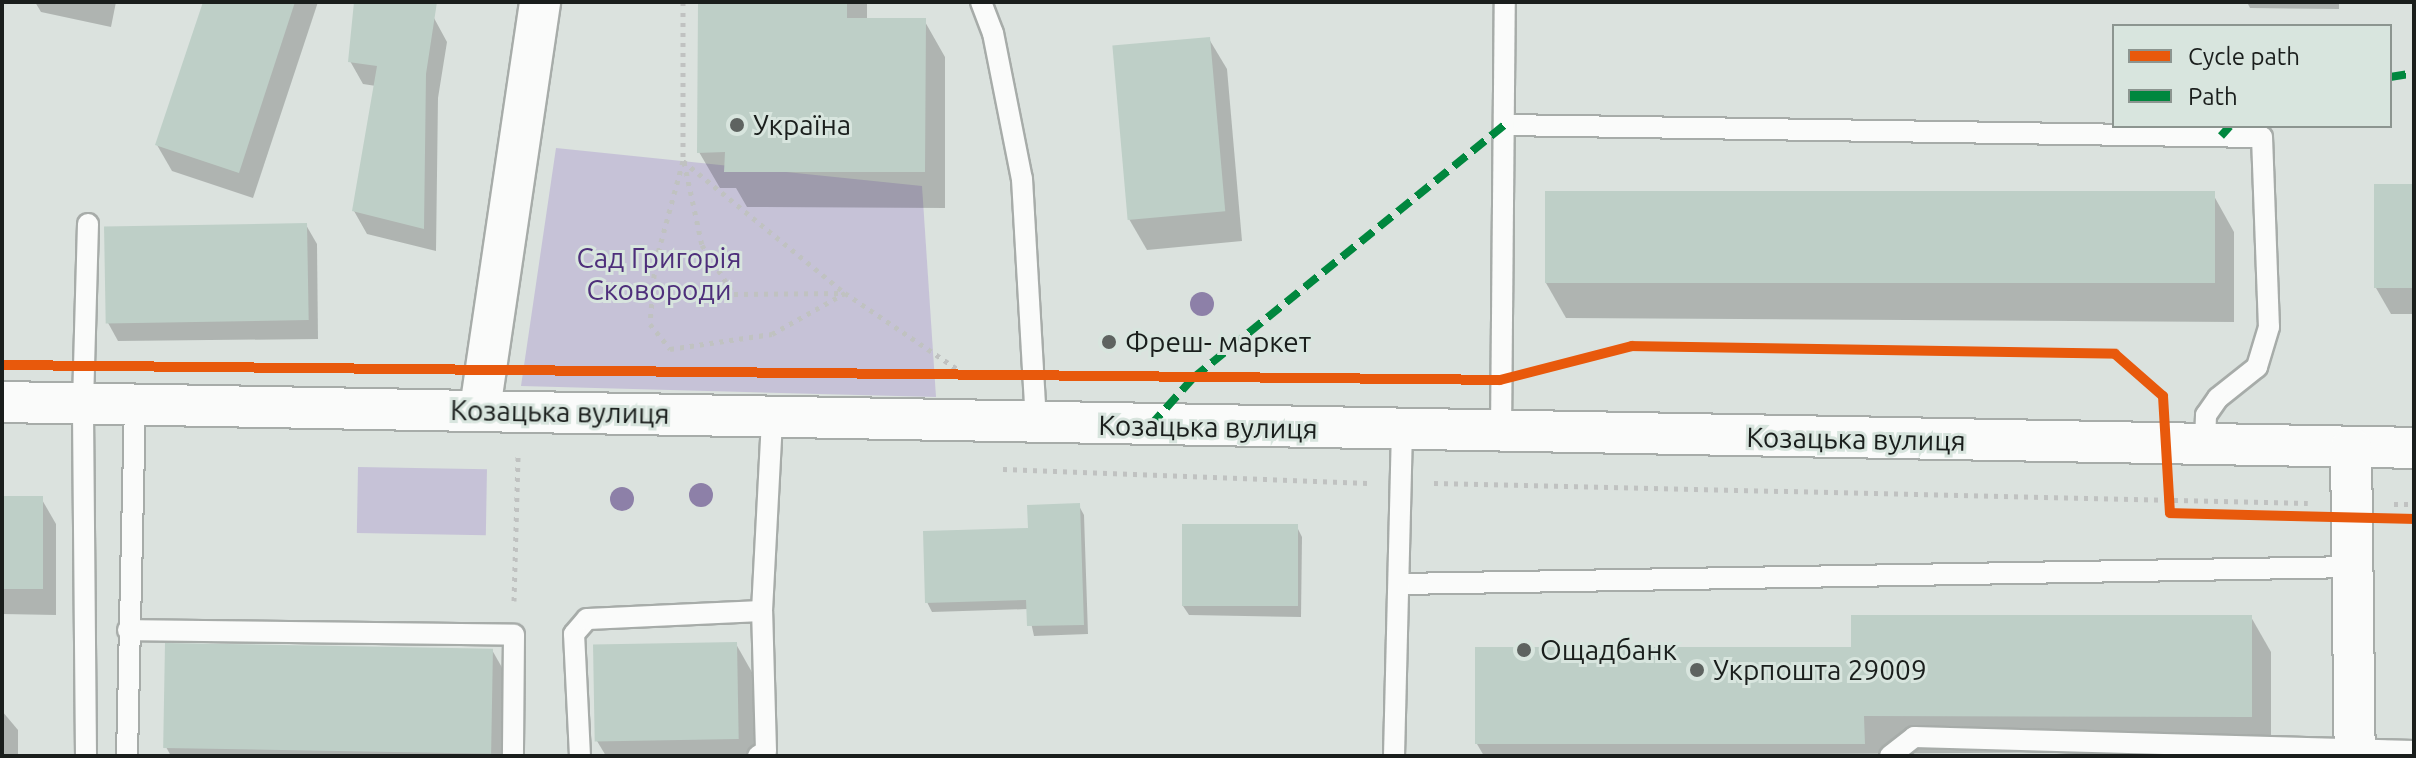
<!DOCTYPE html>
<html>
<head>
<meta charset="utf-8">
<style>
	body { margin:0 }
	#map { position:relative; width:2416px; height:758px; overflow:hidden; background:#dbe2de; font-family:Ubuntu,sans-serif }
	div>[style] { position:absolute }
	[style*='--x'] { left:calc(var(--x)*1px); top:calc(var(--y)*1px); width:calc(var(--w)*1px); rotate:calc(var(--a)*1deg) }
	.green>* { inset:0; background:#c6c2d7; transform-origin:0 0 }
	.shadow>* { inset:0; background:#0003 }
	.building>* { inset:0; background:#becfc7; transform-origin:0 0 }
	.path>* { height:5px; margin-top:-2.5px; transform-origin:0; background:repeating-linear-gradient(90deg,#c0c2c1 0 4px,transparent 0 10px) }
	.roads { filter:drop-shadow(2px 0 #a7aca9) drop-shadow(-2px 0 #a7aca9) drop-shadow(0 2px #a7aca9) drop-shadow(0 -2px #a7aca9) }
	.lane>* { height:20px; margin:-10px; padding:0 10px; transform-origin:10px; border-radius:10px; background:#fafbfa }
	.street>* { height:40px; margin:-20px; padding:0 20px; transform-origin:20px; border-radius:20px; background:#fafbfa }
	.quiet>* { height:8px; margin-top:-4px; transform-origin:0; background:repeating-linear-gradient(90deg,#00873e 0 16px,transparent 0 24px) }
	.cycleway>* { height:10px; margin:-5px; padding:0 5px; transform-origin:5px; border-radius:5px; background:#e8590c }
	.trees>* { width:24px; height:24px; margin:-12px; border-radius:50%; background:#8d80a8 }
	.dots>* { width:22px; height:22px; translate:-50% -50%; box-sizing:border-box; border:4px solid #d8e5de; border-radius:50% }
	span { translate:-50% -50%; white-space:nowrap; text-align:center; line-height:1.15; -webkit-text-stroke:6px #d8e5de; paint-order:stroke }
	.poi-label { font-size:28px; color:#1a1e1c }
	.left { translate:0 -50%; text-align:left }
	.park-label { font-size:28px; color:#4e2f7b }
	.street-label { font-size:28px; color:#1a1e1c }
	.frame { position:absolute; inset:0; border:4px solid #1a1e1c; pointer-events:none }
	.legend { position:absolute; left:2112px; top:24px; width:280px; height:104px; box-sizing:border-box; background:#d8e5de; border:2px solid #8c9590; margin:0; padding:10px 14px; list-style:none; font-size:24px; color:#1a1e1c }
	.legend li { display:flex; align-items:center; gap:16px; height:40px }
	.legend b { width:40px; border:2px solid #8c9590 }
</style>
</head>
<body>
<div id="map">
	<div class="green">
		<div style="clip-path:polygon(556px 148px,922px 186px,936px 397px,521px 386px)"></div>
		<div style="left:358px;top:467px;width:129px;height:66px;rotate:1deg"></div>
	</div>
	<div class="shadow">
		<div style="clip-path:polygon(35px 2px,116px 2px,111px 27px,41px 12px)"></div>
		<div style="clip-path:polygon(205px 2px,318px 2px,253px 198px,172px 171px,157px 145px)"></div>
		<div style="clip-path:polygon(356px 2px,384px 2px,434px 18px,447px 42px,438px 98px,436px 251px,367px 234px,354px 211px,376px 86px,363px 84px,350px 61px)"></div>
		<div style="clip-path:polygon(700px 2px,867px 2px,867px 20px,924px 20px,945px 57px,945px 208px,747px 207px,736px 188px,720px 188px,699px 152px)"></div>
		<div style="clip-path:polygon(2247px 2px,2339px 2px,2339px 9px,2250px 8px)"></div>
		<div style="clip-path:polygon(1209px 39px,1227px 69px,1242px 241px,1147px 250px,1129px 219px)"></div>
		<div style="clip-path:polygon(2414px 186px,2414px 314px,2391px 314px,2376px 288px)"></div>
		<div style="clip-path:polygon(2214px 196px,2234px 232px,2234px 322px,1566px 318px,1546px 283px)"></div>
		<div style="clip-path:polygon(306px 225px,317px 244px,318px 339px,118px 341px,107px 321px)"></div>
		<div style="clip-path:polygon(2px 498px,41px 498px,56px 524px,56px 615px,2px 614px)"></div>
		<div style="clip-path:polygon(1079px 506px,1084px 515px,1088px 634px,1034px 636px,1028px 609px,932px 612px,927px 602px,1030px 530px)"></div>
		<div style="clip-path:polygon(1297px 527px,1302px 537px,1301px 617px,1189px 615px,1183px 606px)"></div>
		<div style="clip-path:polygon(2251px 617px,2271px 652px,2271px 751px,1484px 756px,1477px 744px)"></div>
		<div style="clip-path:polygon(736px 644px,753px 674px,754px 756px,606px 756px,597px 741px)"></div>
		<div style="clip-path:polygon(492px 650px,512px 685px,511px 756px,171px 756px,166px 747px)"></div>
		<div style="clip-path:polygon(2px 711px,18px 730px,18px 756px,2px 756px)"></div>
	</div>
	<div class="building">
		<div style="clip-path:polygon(203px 2px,295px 2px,239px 173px,155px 145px)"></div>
		<div style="clip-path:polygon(354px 2px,437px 2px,426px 74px,424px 229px,352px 211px,377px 66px,348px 62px)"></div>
		<div style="clip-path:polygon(698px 2px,847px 2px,847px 18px,926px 18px,925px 172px,724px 172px,725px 152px,697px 153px)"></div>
		<div style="left:1210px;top:37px;width:175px;height:98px;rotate:85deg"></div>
		<div style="left:2374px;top:184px;width:40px;height:104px"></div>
		<div style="left:1545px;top:191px;width:670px;height:92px"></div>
		<div style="left:307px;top:223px;width:97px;height:203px;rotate:89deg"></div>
		<div style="left:2px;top:496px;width:41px;height:93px"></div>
		<div style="clip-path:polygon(1080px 503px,1084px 625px,1027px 626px,1026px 600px,925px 603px,923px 531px,1028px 528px,1027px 505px)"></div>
		<div style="left:1182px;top:524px;width:116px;height:82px"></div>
		<div style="clip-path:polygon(1851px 615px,2252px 615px,2252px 717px,1864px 716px,1865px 744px,1475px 744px,1475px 647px,1851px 647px)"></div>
		<div style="left:737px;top:642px;width:97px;height:144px;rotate:89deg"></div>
		<div style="left:165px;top:643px;width:328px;height:105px;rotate:1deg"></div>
	</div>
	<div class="path">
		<div style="--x:683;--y:2;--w:159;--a:90"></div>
		<div style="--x:683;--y:161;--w:107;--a:105.2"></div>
		<div style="--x:655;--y:264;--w:60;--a:94.8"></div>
		<div style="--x:650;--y:324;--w:32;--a:51"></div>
		<div style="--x:670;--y:349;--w:103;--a:-8.4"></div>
		<div style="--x:772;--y:334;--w:84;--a:-29.3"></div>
		<div style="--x:683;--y:161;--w:209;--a:39.2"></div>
		<div style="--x:845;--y:293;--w:146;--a:34.1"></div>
		<div style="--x:684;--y:162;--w:85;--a:77.8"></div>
		<div style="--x:702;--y:245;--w:59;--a:56.9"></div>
		<div style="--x:734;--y:294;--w:110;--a:-0.5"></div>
		<div style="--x:1003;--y:469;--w:365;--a:2.2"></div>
		<div style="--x:1434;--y:483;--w:874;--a:1.31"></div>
		<div style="--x:2394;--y:504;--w:20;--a:0"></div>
		<div style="--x:514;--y:601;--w:146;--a:-88.4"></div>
	</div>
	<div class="roads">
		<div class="lane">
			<div style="--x:981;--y:2;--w:33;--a:69"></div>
			<div style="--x:993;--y:33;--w:149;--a:78.8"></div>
			<div style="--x:1022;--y:179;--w:244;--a:86.7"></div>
			<div style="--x:1504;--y:125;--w:758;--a:0.91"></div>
			<div style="--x:2262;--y:137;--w:190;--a:87.9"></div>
			<div style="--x:2269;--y:327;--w:42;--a:106.7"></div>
			<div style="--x:2257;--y:367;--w:50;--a:141.5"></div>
			<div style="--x:2218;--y:398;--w:21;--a:125"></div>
			<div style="--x:2206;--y:415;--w:30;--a:92"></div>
			<div style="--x:1501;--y:433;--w:431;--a:-89.5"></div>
			<div style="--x:1400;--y:584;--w:953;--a:-1.02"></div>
			<div style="--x:128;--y:630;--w:386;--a:0.7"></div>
			<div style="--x:514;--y:635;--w:121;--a:90.5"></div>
			<div style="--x:86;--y:756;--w:353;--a:-90.5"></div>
			<div style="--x:83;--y:403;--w:179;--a:-88.4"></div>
			<div style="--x:127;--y:756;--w:354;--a:-88.7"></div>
			<div style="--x:580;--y:756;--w:122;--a:-92.8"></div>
			<div style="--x:574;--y:634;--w:20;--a:-49"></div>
			<div style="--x:587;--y:619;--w:175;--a:-2.6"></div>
			<div style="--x:758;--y:756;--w:9;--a:-32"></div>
			<div style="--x:766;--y:751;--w:140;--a:-91.6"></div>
			<div style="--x:762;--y:611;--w:194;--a:-87"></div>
			<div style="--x:1394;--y:756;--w:324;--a:-88.6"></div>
			<div style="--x:1890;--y:756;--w:31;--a:-38"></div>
			<div style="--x:1914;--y:737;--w:500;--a:1.6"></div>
		</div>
		<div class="street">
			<div style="--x:2;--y:402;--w:2412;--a:1.09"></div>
			<div style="--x:480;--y:409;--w:411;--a:-81.6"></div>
			<div style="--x:2351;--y:448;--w:308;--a:89.3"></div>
		</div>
	</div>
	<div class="quiet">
		<div style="--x:2390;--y:77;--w:24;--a:-9"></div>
		<div style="--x:2221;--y:136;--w:13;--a:-48"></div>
		<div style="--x:1150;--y:426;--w:64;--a:-48.1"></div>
		<div style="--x:1193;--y:378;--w:401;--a:-39.1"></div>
	</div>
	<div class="cycleway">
		<div style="--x:2;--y:365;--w:1498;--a:0.57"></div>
		<div style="--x:1500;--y:380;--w:136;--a:-14.4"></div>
		<div style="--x:1632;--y:346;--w:483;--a:0.9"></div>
		<div style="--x:2115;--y:354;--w:64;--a:41.2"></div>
		<div style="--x:2163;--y:396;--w:117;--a:86.6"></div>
		<div style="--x:2170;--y:513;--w:244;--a:1.4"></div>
	</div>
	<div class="trees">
		<div style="left:1202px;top:304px"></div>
		<div style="left:701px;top:495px"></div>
		<div style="left:622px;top:499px"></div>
	</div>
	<div class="dots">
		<div style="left:737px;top:125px;background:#5e6360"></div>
		<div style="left:1109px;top:342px;background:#5e6360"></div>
		<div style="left:1524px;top:650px;background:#5e6360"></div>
		<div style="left:1697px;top:670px;background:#5e6360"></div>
	</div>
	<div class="poi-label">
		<span class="left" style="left:753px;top:125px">Україна</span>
		<span class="left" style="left:1125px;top:342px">Фреш- маркет</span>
		<span class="left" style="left:1540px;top:650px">Ощадбанк</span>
		<span class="left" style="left:1713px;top:670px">Укрпошта 29009</span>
	</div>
	<div class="park-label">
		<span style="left:659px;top:274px">Сад Григорія<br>Сковороди</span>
	</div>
	<div class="street-label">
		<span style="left:560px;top:412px;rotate:1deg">Козацька вулиця</span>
		<span style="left:1208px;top:427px;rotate:1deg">Козацька вулиця</span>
		<span style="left:1856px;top:439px;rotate:1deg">Козацька вулиця</span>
	</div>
	<div class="frame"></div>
	<ul class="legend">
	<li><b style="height:10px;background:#e8590c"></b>Cycle path</li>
	<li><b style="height:10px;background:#00873e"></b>Path</li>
	</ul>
</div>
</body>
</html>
